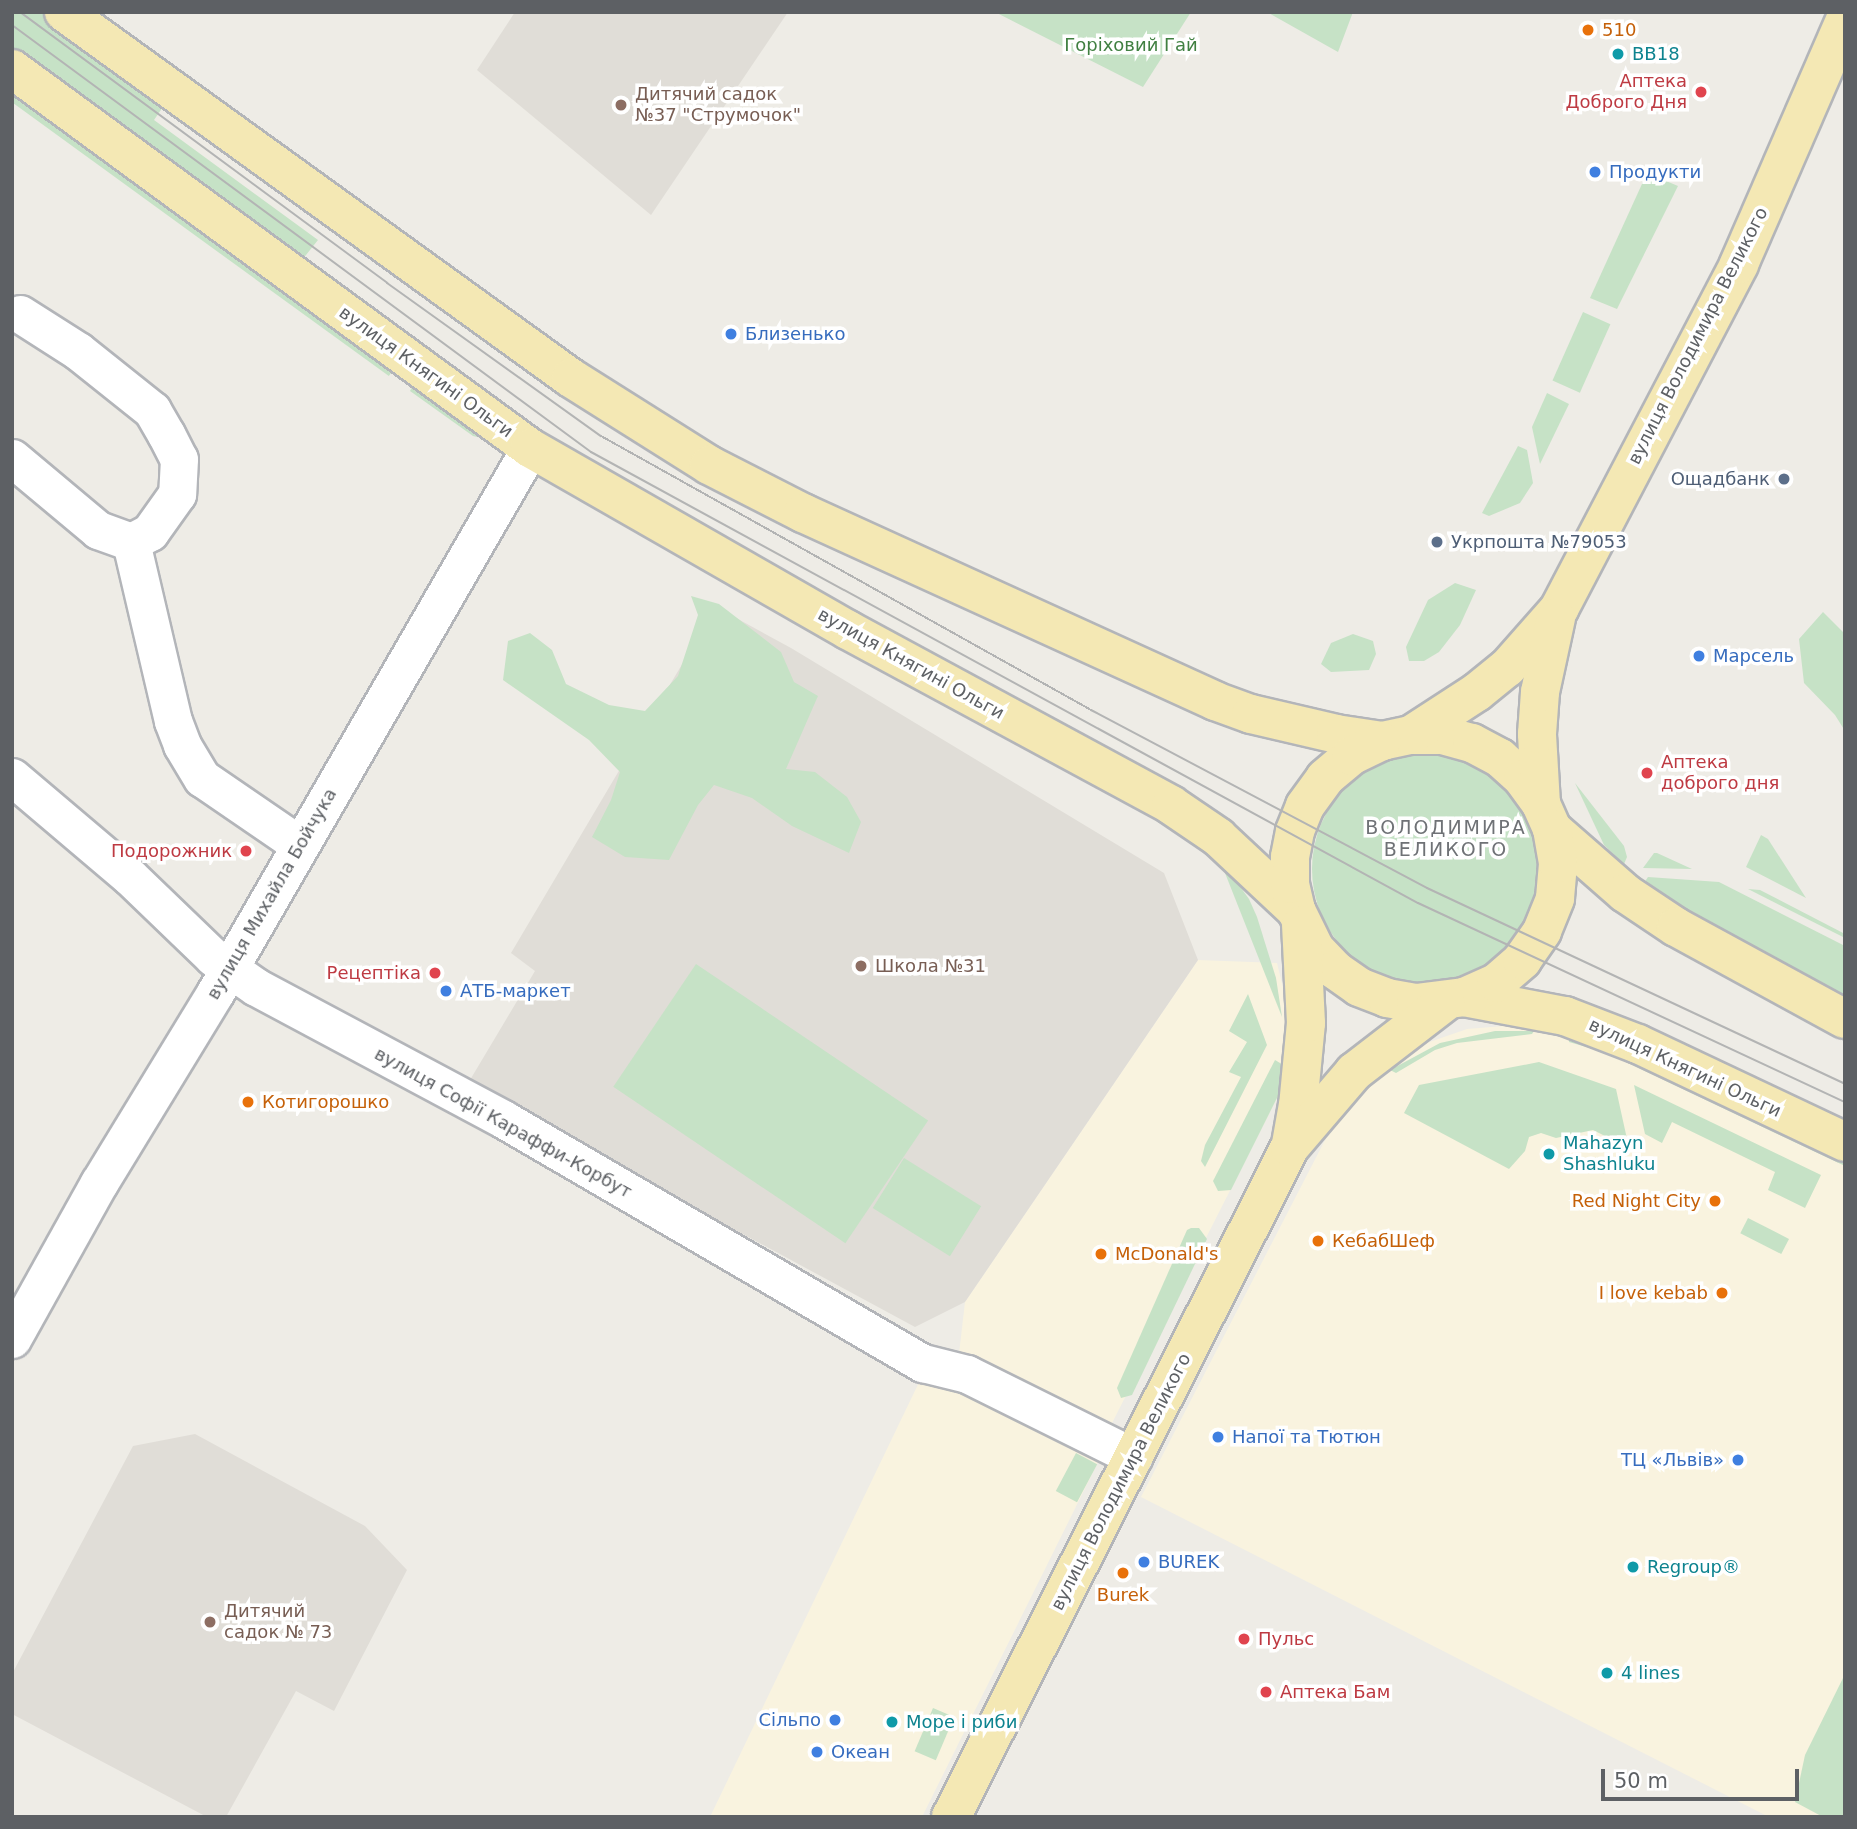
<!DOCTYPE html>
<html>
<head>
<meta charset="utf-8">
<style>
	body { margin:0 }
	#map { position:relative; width:1857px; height:1829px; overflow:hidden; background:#eeece6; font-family:"DejaVu Sans",sans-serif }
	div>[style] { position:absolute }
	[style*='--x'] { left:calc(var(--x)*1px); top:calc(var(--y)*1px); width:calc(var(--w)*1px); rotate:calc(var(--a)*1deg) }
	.commercial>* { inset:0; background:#f9f3df }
	.education>* { inset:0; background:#e0ddd7 }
	.green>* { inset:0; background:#c6e2c6; transform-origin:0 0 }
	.round { border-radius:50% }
	.roads { filter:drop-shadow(2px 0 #b3b5b9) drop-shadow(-2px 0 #b3b5b9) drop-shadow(0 2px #b3b5b9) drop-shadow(0 -2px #b3b5b9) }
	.minor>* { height:37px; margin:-18.5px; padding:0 18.5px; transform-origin:18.5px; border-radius:18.5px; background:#fff }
	.major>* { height:38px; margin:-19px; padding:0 19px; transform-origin:19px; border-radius:19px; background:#f4e8b4 }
	.tram>* { height:2px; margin:-1px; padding:0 1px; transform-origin:1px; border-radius:1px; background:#b3b4b4 }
	.dots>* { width:19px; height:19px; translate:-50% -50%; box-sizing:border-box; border:4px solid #fff; border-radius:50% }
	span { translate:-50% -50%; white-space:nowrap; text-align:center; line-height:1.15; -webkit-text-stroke:7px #fff; paint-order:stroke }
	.food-label { font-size:18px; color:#c56008 }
	.left { translate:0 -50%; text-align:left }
	.right { translate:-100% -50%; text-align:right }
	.park-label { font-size:18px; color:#418042 }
	.culture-label { font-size:18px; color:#0d838f }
	.health-label { font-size:18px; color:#be3a42 }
	.education-label { font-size:18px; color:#785e54 }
	.shop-label { font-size:18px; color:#366cbe }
	.street-label { font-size:18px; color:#5d6064 }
	.service-label { font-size:18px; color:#4e5e75 }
	.neighbourhood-label { font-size:19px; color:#6f7276; letter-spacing:2px }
	.frame { position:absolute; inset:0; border:14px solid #5d6064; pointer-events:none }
	.scale { position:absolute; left:1601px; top:1769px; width:198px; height:32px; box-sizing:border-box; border:4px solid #5d6064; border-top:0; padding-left:9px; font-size:21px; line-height:24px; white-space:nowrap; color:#5d6064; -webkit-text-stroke:5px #fff; paint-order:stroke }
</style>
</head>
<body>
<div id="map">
	<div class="commercial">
		<div style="clip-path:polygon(1198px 960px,1277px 963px,1285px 996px,1289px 1039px,1281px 1090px,1109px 1429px,959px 1354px,965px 1302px)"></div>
		<div style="clip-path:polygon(1516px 1025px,1616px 1044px,1845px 1159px,1845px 1817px,1769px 1817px,1141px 1497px,1324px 1142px,1351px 1102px,1389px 1065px,1421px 1045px,1467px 1029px)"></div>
		<div style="clip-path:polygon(924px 1372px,1103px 1452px,922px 1817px,710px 1817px)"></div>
	</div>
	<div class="education">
		<div style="clip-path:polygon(515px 12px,788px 12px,651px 215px,477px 70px)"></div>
		<div style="clip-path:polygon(716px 607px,791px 648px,1164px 873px,1198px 960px,965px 1302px,915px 1327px,467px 1085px,535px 971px,511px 953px)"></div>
		<div style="clip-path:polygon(195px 1434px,365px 1526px,407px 1570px,334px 1711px,296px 1691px,226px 1817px,207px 1817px,12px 1714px,12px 1674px,133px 1446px)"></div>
	</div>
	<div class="green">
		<div style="clip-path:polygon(12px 12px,45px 12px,167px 101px,154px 120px,318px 240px,302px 260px,12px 47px)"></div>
		<div style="clip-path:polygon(995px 12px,1191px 12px,1143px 87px)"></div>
		<div style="clip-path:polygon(1267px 12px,1353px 12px,1338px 52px)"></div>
		<div style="left:12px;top:85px;width:476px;height:14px;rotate:36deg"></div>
		<div style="clip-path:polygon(1647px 173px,1678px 186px,1617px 309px,1590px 298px)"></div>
		<div style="left:1583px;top:312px;width:30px;height:75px;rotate:24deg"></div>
		<div style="clip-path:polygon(415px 381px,486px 439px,473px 436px,410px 391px)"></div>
		<div style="clip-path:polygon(1547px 393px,1569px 404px,1540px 464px,1532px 427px)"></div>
		<div style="clip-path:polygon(1518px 446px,1527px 450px,1533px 483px,1520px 503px,1489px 516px,1482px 513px)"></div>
		<div style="clip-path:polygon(1455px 583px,1476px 590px,1460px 625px,1439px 652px,1424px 661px,1409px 661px,1406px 647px,1428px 600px)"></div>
		<div style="clip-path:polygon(691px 596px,719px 604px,781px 652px,794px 682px,818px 696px,786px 769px,815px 772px,847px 797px,861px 822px,849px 853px,792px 826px,752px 798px,714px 785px,698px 805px,669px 860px,625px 857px,592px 837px,611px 800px,620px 772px,589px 740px,503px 680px,508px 641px,530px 633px,552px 650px,566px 684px,609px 705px,645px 711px,678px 676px,698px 615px)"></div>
		<div style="clip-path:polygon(1823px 612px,1845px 634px,1845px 731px,1835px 715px,1804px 683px,1799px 639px)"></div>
		<div style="clip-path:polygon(1353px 634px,1373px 641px,1376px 654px,1369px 670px,1331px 672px,1321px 664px,1331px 643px)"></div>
		<div class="round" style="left:1312px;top:753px;width:232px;height:232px"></div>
		<div style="clip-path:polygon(1575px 783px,1624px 846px,1627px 857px,1624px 864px,1604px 845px)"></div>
		<div style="clip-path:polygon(1761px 835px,1768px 839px,1806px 898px,1746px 867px)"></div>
		<div style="clip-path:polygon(1654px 853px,1657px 853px,1692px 869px,1643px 868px)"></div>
		<div style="clip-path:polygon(1228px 870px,1249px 899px,1257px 917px,1276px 978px,1282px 1017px,1225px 873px)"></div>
		<div style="clip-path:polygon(1648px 877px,1719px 882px,1845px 946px,1845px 999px,1697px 919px,1642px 886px)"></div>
		<div style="clip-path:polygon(1748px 889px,1760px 890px,1845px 934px,1845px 938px)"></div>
		<div style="left:696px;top:964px;width:280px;height:148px;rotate:34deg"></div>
		<div style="clip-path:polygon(1248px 994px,1267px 1045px,1205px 1167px,1201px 1161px,1205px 1145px,1241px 1077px,1229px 1072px,1247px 1042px,1229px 1031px)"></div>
		<div style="clip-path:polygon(1495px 1031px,1534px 1031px,1532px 1034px,1457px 1043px,1435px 1050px,1396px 1073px,1390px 1070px,1440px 1043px)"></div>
		<div style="clip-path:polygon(1569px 1038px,1616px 1052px,1845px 1162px,1845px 1166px,1607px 1053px,1569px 1042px)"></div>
		<div style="clip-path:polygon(1275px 1060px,1285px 1066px,1278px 1096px,1231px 1190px,1218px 1191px,1213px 1181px)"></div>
		<div style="clip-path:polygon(1539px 1062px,1616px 1089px,1629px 1148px,1593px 1130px,1556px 1138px,1541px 1133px,1529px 1137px,1525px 1151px,1509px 1169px,1404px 1113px,1419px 1085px)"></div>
		<div style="clip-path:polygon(1634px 1085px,1821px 1175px,1805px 1208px,1768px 1190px,1775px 1172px,1672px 1122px,1662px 1143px,1645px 1134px)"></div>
		<div style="left:904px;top:1158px;width:91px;height:59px;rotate:32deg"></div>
		<div style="left:1748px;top:1218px;width:46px;height:17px;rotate:27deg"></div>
		<div style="clip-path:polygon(1191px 1228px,1199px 1228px,1207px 1239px,1132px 1395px,1121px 1398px,1117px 1388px,1187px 1230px)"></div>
		<div style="left:1076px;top:1453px;width:24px;height:43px;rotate:28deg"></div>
		<div style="clip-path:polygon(1845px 1674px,1845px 1817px,1823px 1817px,1795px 1802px,1805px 1755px)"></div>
		<div style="left:933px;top:1708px;width:23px;height:47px;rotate:23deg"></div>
	</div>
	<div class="roads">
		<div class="minor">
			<div style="--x:20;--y:314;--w:69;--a:32.5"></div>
			<div style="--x:78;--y:351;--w:95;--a:38.6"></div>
			<div style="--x:152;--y:410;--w:28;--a:60"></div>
			<div style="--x:166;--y:434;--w:28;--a:63"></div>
			<div style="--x:179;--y:459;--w:35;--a:93"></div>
			<div style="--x:177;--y:494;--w:47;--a:125.4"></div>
			<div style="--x:150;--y:532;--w:21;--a:152"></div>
			<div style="--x:131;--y:542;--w:184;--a:76.8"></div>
			<div style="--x:173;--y:721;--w:26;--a:69"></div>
			<div style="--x:182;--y:745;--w:39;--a:59"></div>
			<div style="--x:202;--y:778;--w:119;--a:34.4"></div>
			<div style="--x:12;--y:458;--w:112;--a:39.9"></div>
			<div style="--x:98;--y:530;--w:35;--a:20"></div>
			<div style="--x:12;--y:777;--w:155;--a:40.3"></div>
			<div style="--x:130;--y:877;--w:115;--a:43.9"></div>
			<div style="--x:213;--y:957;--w:52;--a:34.9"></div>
			<div style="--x:256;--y:987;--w:280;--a:28.1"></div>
			<div style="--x:503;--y:1119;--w:486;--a:30.2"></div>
			<div style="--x:923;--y:1363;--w:45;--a:14"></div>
			<div style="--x:967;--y:1374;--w:186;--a:26.4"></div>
			<div style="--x:12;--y:1339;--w:179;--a:-60.9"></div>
			<div style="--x:99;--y:1183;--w:223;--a:-58.6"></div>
			<div style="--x:215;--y:993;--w:629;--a:-59.97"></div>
		</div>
		<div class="major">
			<div style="--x:64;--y:12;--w:625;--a:35.83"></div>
			<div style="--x:571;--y:378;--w:163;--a:32.2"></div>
			<div style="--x:709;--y:465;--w:106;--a:27.1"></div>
			<div style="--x:803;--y:513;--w:453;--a:24.5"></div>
			<div style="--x:1215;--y:701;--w:38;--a:20"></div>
			<div style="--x:1251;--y:714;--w:87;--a:13.2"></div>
			<div style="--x:1336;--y:734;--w:47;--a:8.7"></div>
			<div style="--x:1382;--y:741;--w:30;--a:-12"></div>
			<div style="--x:1411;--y:735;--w:31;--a:0"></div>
			<div style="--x:1442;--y:735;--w:31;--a:15"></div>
			<div style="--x:1472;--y:743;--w:32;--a:28"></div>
			<div style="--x:1500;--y:758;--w:31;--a:42"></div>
			<div style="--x:1523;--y:779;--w:31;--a:54"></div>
			<div style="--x:1541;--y:804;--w:27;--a:66"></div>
			<div style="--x:1552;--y:829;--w:97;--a:41.2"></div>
			<div style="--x:1625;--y:893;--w:61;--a:33.7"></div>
			<div style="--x:1676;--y:927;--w:192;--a:28.6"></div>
			<div style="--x:12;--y:69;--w:642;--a:36.19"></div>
			<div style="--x:530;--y:448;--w:366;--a:29.8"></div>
			<div style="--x:848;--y:630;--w:367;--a:28.4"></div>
			<div style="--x:1171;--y:805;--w:57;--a:34.2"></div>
			<div style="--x:1218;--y:837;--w:107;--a:43.1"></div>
			<div style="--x:1296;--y:910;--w:43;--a:64"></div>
			<div style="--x:1315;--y:949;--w:29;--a:46"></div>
			<div style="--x:1335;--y:970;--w:29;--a:35"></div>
			<div style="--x:1359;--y:987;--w:30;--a:21"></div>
			<div style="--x:1387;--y:998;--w:29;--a:10"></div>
			<div style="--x:1416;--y:1003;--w:48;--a:-7.1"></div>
			<div style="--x:1464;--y:997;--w:103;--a:10.7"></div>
			<div style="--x:1565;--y:1016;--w:78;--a:21"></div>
			<div style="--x:1638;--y:1044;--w:229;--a:25.3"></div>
			<div style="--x:1411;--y:735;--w:79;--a:-33.1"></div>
			<div style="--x:1477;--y:692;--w:38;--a:-39"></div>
			<div style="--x:1507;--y:668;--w:79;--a:-48.6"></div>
			<div style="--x:1559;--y:609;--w:389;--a:-62.4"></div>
			<div style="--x:1739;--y:264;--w:266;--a:-66.5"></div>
			<div style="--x:1541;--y:804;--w:70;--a:-93.3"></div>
			<div style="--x:1537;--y:734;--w:42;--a:-85.9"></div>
			<div style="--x:1540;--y:692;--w:76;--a:-77.8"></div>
			<div style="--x:1296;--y:910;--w:27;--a:-103"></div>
			<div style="--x:1290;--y:884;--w:27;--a:-90"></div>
			<div style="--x:1290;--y:857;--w:26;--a:-79"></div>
			<div style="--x:1295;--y:831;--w:27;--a:-68"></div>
			<div style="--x:1305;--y:806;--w:34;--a:-54"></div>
			<div style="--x:1325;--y:778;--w:34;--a:-40"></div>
			<div style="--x:1351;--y:756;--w:34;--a:-26"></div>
			<div style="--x:1464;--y:997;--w:35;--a:-24"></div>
			<div style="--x:1496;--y:983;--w:35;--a:-41"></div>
			<div style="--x:1522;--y:960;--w:35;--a:-55"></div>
			<div style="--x:1542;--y:931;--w:35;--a:-68"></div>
			<div style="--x:1555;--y:898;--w:35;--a:-85"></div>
			<div style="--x:1558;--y:863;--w:35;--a:-100"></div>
			<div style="--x:1291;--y:1144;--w:39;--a:-80"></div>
			<div style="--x:1298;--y:1106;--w:83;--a:-84.5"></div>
			<div style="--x:1306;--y:1023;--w:98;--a:-92.9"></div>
			<div style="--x:951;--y:1817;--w:751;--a:-63.16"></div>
			<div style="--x:1290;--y:1147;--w:99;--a:-49.5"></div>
			<div style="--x:1354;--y:1072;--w:115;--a:-37.6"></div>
		</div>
	</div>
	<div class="tram">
		<div style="--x:20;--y:12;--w:456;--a:36.4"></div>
		<div style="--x:387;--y:283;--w:263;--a:35.6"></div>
		<div style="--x:601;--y:436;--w:561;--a:29.21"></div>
		<div style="--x:1091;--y:710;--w:380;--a:27.9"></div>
		<div style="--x:1427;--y:888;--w:462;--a:25.1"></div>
		<div style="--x:12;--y:25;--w:719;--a:36.41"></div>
		<div style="--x:591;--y:452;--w:942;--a:28.61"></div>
		<div style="--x:1418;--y:903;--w:471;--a:25"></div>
	</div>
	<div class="dots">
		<div style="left:1588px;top:30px;background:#e8710a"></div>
		<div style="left:1618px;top:54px;background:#0f9aa8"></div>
		<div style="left:1701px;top:92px;background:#e0444e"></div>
		<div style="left:621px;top:105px;background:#8d6e63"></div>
		<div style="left:1595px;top:172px;background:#3f7fe0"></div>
		<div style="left:731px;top:334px;background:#3f7fe0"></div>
		<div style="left:1784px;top:479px;background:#5c6f8a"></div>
		<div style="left:1437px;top:542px;background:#5c6f8a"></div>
		<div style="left:1699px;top:656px;background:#3f7fe0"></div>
		<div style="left:1647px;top:773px;background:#e0444e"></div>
		<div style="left:246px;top:851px;background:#e0444e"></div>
		<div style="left:861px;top:966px;background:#8d6e63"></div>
		<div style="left:435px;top:973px;background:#e0444e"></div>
		<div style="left:446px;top:991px;background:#3f7fe0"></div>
		<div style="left:248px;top:1102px;background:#e8710a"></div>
		<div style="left:1549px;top:1154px;background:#0f9aa8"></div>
		<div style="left:1715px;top:1201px;background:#e8710a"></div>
		<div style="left:1318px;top:1241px;background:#e8710a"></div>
		<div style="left:1101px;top:1254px;background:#e8710a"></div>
		<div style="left:1722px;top:1293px;background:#e8710a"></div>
		<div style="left:1218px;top:1437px;background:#3f7fe0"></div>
		<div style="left:1738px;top:1460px;background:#3f7fe0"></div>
		<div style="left:1144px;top:1562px;background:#3f7fe0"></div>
		<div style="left:1633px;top:1567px;background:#0f9aa8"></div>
		<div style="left:1123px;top:1573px;background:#e8710a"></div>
		<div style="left:210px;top:1622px;background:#8d6e63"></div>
		<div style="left:1244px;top:1639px;background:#e0444e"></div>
		<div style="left:1607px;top:1673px;background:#0f9aa8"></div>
		<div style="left:1266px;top:1692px;background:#e0444e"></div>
		<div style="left:835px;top:1720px;background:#3f7fe0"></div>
		<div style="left:892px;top:1722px;background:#0f9aa8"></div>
		<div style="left:817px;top:1752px;background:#3f7fe0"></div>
	</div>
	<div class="food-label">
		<span class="left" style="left:1602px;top:30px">510</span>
		<span class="left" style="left:262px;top:1102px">Котигорошко</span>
		<span class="right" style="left:1701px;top:1201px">Red Night City</span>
		<span class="left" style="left:1332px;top:1241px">КебабШеф</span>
		<span class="left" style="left:1115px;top:1254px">McDonald's</span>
		<span class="right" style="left:1708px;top:1293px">I love kebab</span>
		<span style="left:1123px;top:1595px">Burek</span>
	</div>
	<div class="park-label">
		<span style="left:1131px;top:45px">Горіховий Гай</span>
	</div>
	<div class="culture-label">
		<span class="left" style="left:1632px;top:54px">BB18</span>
		<span class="left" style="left:1563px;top:1154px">Mahazyn<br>Shashluku</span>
		<span class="left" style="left:1647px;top:1567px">Regroup®</span>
		<span class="left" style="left:1621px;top:1673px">4 lines</span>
		<span class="left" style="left:906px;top:1722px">Море і риби</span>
	</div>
	<div class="health-label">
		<span class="right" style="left:1687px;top:92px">Аптека<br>Доброго Дня</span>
		<span class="left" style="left:1661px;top:773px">Аптека<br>доброго дня</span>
		<span class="right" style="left:232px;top:851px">Подорожник</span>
		<span class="right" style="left:421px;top:973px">Рецептіка</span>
		<span class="left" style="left:1258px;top:1639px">Пульс</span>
		<span class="left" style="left:1280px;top:1692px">Аптека Бам</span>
	</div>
	<div class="education-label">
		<span class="left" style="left:635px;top:105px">Дитячий садок<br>№37 "Струмочок"</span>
		<span class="left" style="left:875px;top:966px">Школа №31</span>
		<span class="left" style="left:224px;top:1622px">Дитячий<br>садок № 73</span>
	</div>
	<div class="shop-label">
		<span class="left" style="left:1609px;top:172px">Продукти</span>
		<span class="left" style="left:745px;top:334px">Близенько</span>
		<span class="left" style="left:1713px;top:656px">Марсель</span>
		<span class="left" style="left:460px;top:991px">АТБ-маркет</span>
		<span class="left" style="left:1232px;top:1437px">Напої та Тютюн</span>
		<span class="right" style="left:1724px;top:1460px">ТЦ «Львів»</span>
		<span class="left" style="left:1158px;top:1562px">BUREK</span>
		<span class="right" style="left:821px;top:1720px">Сільпо</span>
		<span class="left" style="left:831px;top:1752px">Океан</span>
	</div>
	<div class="street-label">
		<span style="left:1698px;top:336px;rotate:-63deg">вулиця Володимира Великого</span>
		<span style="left:426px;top:372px;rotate:36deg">вулиця Княгині Ольги</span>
		<span style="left:911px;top:664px;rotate:29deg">вулиця Княгині Ольги</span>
		<span style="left:272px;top:894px;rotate:-60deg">вулиця Михайла Бойчука</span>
		<span style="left:1685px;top:1068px;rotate:25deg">вулиця Княгині Ольги</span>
		<span style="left:503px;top:1123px;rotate:29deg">вулиця Софії Караффи-Корбут</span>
		<span style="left:1121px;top:1482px;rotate:-63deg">вулиця Володимира Великого</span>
	</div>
	<div class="service-label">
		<span class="right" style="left:1770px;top:479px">Ощадбанк</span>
		<span class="left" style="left:1451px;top:542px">Укрпошта №79053</span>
	</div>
	<div class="neighbourhood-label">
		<span style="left:1446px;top:839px">ВОЛОДИМИРА<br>ВЕЛИКОГО</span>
	</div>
	<div class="frame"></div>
	<div class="scale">50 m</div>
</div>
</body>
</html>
